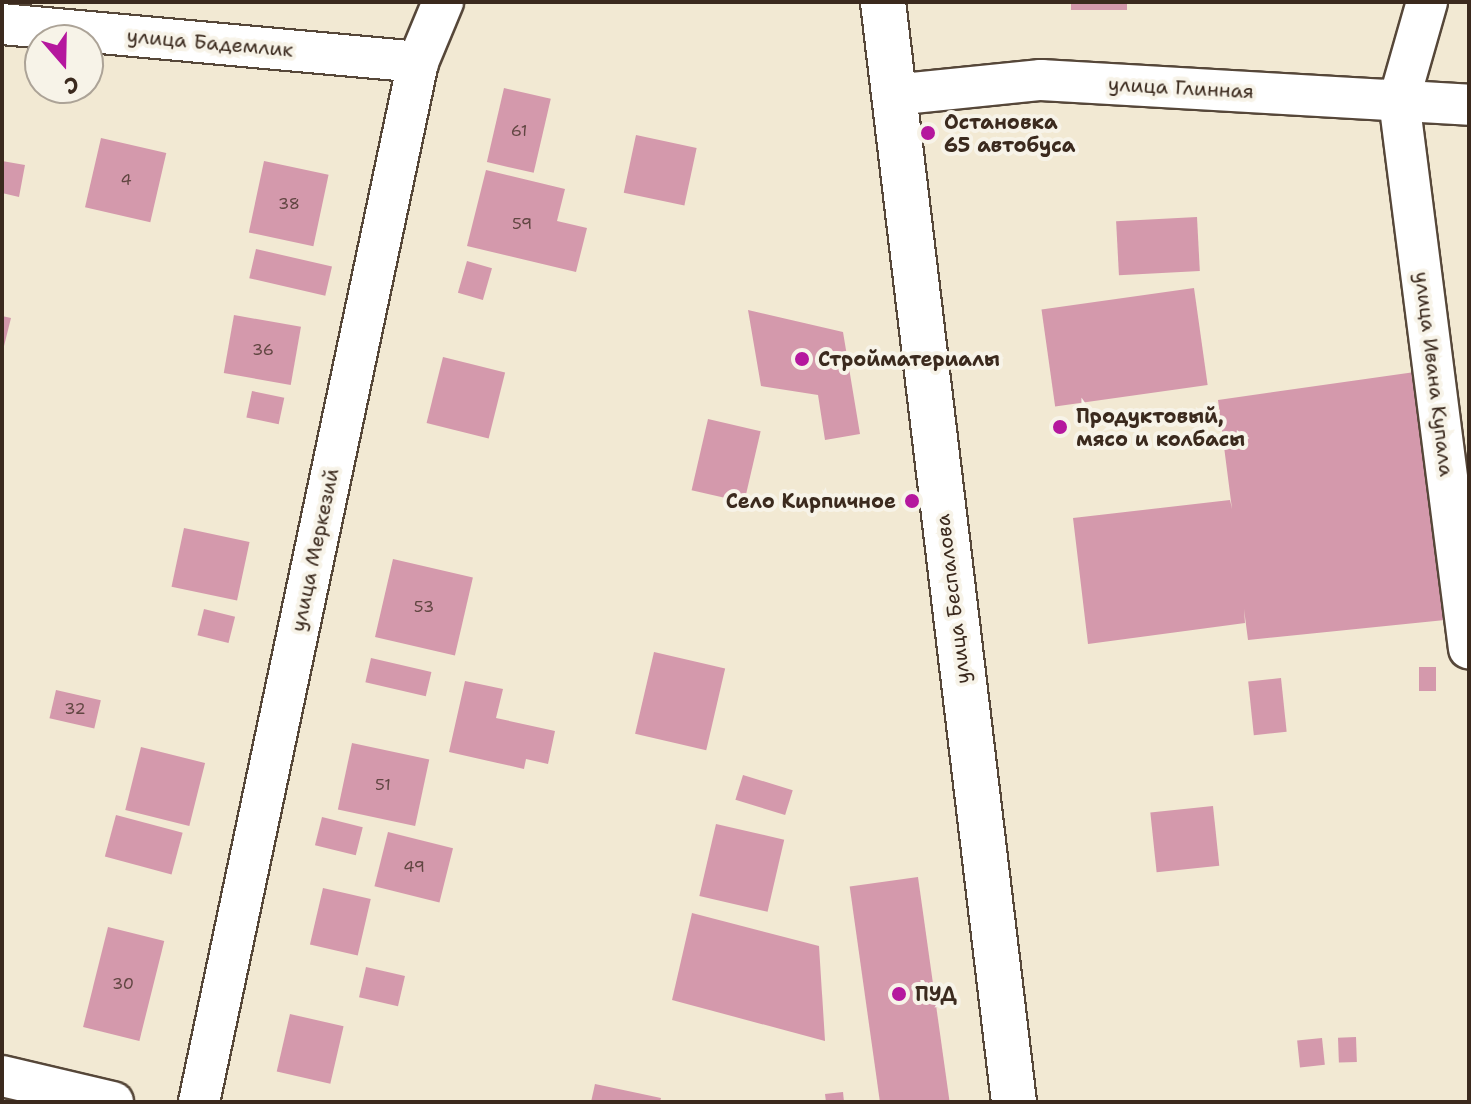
<!DOCTYPE html>
<html>
<head>
<meta charset="utf-8">
<style>
	body { margin:0 }
	#map { position:relative; width:1471px; height:1104px; overflow:hidden; background:#f2e9d3; font-family:"Shantell Sans",sans-serif }
	div>[style] { position:absolute }
	[style*='--x'] { left:calc(var(--x)*1px); top:calc(var(--y)*1px); width:calc(var(--w)*1px); rotate:calc(var(--a)*1deg) }
	.building>* { inset:0; background:#d499ac; transform-origin:0 0 }
	.roads { filter:drop-shadow(2px 0 #564739) drop-shadow(-2px 0 #564739) drop-shadow(0 2px #564739) drop-shadow(0 -2px #564739) }
	.minor>* { height:40px; margin:-20px; padding:0 20px; transform-origin:20px; border-radius:20px; background:#fff }
	.major>* { height:44px; margin:-22px; padding:0 22px; transform-origin:22px; border-radius:22px; background:#fff }
	.dots>* { width:22px; height:22px; translate:-50% -50%; box-sizing:border-box; border:4px solid #f7f3e8; border-radius:50% }
	span { translate:-50% -50%; white-space:nowrap; text-align:center; line-height:1.15; -webkit-text-stroke:8px #f7f3e8; paint-order:stroke }
	.number-label { font-size:16px; color:#614642 }
	.number-label span { -webkit-text-stroke-width:0 }
	.street-label { font-size:20px; color:#3b2a1e }
	.poi-label { font-size:20px; color:#3b2a1e; font-weight:700 }
	.left { translate:0 -50%; text-align:left }
	.right { translate:-100% -50%; text-align:right }
	.frame { position:absolute; inset:0; border:4px solid #3b2a1e; pointer-events:none }
	.north { position:absolute; left:24px; top:24px; width:80px; height:80px; box-sizing:border-box; background:#f7f3e8; border:2px solid #aca397; border-radius:50%; rotate:160deg; font-size:22px; font-weight:700; line-height:32px; text-align:center; color:#3b2a1e }
	.north::after { content:''; display:block; margin:auto; width:28px; height:36px; background:#b5179e; clip-path:polygon(50% 0,100% 100%,50% 72%,0 100%) }
</style>
</head>
<body>
<div id="map">
	<div class="building">
		<div style="left:1071px;top:2px;width:56px;height:8px"></div>
		<div style="left:504px;top:88px;width:48px;height:76px;rotate:13deg"></div>
		<div style="left:636px;top:135px;width:62px;height:59px;rotate:12deg"></div>
		<div style="left:101px;top:138px;width:67px;height:71px;rotate:13deg"></div>
		<div style="clip-path:polygon(2px 161px,25px 165px,19px 197px,2px 193px)"></div>
		<div style="left:264px;top:161px;width:66px;height:73px;rotate:12deg"></div>
		<div style="clip-path:polygon(486px 170px,565px 189px,557px 221px,587px 228px,576px 272px,467px 246px)"></div>
		<div style="left:1197px;top:217px;width:54px;height:81px;rotate:87deg"></div>
		<div style="left:256px;top:249px;width:78px;height:30px;rotate:13deg"></div>
		<div style="left:467px;top:261px;width:26px;height:33px;rotate:16deg"></div>
		<div style="left:1194px;top:288px;width:98px;height:154px;rotate:82deg"></div>
		<div style="clip-path:polygon(748px 310px,843px 332px,860px 434px,825px 440px,818px 395px,761px 386px)"></div>
		<div style="left:234px;top:315px;width:68px;height:59px;rotate:10deg"></div>
		<div style="clip-path:polygon(2px 316px,11px 318px,3px 350px,2px 350px)"></div>
		<div style="left:443px;top:357px;width:64px;height:68px;rotate:14deg"></div>
		<div style="clip-path:polygon(1422px 371px,1445px 620px,1248px 640px,1244px 609px,1245px 623px,1088px 644px,1073px 518px,1230px 500px,1232px 509px,1218px 400px)"></div>
		<div style="left:252px;top:391px;width:33px;height:27px;rotate:12deg"></div>
		<div style="left:708px;top:419px;width:54px;height:73px;rotate:13deg"></div>
		<div style="left:184px;top:528px;width:67px;height:60px;rotate:12deg"></div>
		<div style="left:393px;top:559px;width:82px;height:80px;rotate:13deg"></div>
		<div style="left:204px;top:609px;width:32px;height:27px;rotate:14deg"></div>
		<div style="left:654px;top:652px;width:73px;height:84px;rotate:13deg"></div>
		<div style="left:371px;top:658px;width:62px;height:25px;rotate:13deg"></div>
		<div style="left:1436px;top:667px;width:24px;height:17px;rotate:90deg"></div>
		<div style="left:1281px;top:678px;width:54px;height:33px;rotate:84deg"></div>
		<div style="clip-path:polygon(465px 681px,503px 689px,496px 718px,555px 731px,548px 764px,526px 759px,524px 769px,449px 752px)"></div>
		<div style="left:56px;top:690px;width:46px;height:29px;rotate:13deg"></div>
		<div style="left:352px;top:743px;width:79px;height:68px;rotate:12deg"></div>
		<div style="left:141px;top:747px;width:66px;height:65px;rotate:14deg"></div>
		<div style="left:743px;top:775px;width:52px;height:26px;rotate:17deg"></div>
		<div style="left:1213px;top:806px;width:60px;height:63px;rotate:84deg"></div>
		<div style="left:116px;top:815px;width:69px;height:43px;rotate:15deg"></div>
		<div style="left:322px;top:817px;width:42px;height:29px;rotate:14deg"></div>
		<div style="left:716px;top:824px;width:70px;height:74px;rotate:13deg"></div>
		<div style="left:388px;top:832px;width:67px;height:56px;rotate:14deg"></div>
		<div style="left:918px;top:877px;width:227px;height:69px;rotate:82deg"></div>
		<div style="left:323px;top:888px;width:49px;height:58px;rotate:13deg"></div>
		<div style="clip-path:polygon(692px 913px,819px 946px,825px 1041px,672px 1000px)"></div>
		<div style="left:108px;top:927px;width:58px;height:103px;rotate:14deg"></div>
		<div style="left:366px;top:967px;width:40px;height:31px;rotate:13deg"></div>
		<div style="left:290px;top:1014px;width:55px;height:59px;rotate:13deg"></div>
		<div style="left:1356px;top:1037px;width:25px;height:18px;rotate:88deg"></div>
		<div style="left:1322px;top:1038px;width:27px;height:25px;rotate:84deg"></div>
		<div style="clip-path:polygon(595px 1084px,661px 1098px,660px 1102px,591px 1102px)"></div>
		<div style="clip-path:polygon(843px 1092px,844px 1102px,826px 1102px,825px 1094px)"></div>
	</div>
	<div class="roads">
		<div class="minor">
			<div style="--x:1427;--y:2;--w:102;--a:105.9"></div>
			<div style="--x:1399;--y:100;--w:553;--a:82.73"></div>
			<div style="--x:2;--y:24;--w:418;--a:5.2"></div>
			<div style="--x:893;--y:95;--w:149;--a:-5.8"></div>
			<div style="--x:1041;--y:80;--w:429;--a:3.3"></div>
			<div style="--x:2;--y:1076;--w:114;--a:13.2"></div>
			<div style="--x:199;--y:1102;--w:1063;--a:-78.11"></div>
			<div style="--x:418;--y:62;--w:65;--a:-67.4"></div>
		</div>
		<div class="major">
			<div style="--x:883;--y:2;--w:1108;--a:83.21"></div>
		</div>
	</div>
	<div class="dots">
		<div style="left:928px;top:133px;background:#b5179e"></div>
		<div style="left:802px;top:359px;background:#b5179e"></div>
		<div style="left:1060px;top:427px;background:#b5179e"></div>
		<div style="left:912px;top:501px;background:#b5179e"></div>
		<div style="left:899px;top:994px;background:#b5179e"></div>
	</div>
	<div class="number-label">
		<span style="left:519px;top:131px">61</span>
		<span style="left:126px;top:180px">4</span>
		<span style="left:289px;top:204px">38</span>
		<span style="left:522px;top:224px">59</span>
		<span style="left:263px;top:350px">36</span>
		<span style="left:424px;top:607px">53</span>
		<span style="left:75px;top:709px">32</span>
		<span style="left:383px;top:785px">51</span>
		<span style="left:414px;top:867px">49</span>
		<span style="left:123px;top:984px">30</span>
	</div>
	<div class="street-label">
		<span style="left:210px;top:43px;rotate:5deg">улица Бадемлик</span>
		<span style="left:1181px;top:88px;rotate:3deg">улица Глинная</span>
		<span style="left:1434px;top:374px;rotate:83deg">улица Ивана Купала</span>
		<span style="left:315px;top:550px;rotate:-78deg">улица Меркезий</span>
		<span style="left:953px;top:599px;rotate:-97deg">улица Беспалова</span>
	</div>
	<div class="poi-label">
		<span class="left" style="left:944px;top:134px">Остановка<br>65 автобуса</span>
		<span class="left" style="left:818px;top:359px">Стройматериалы</span>
		<span class="left" style="left:1076px;top:428px">Продуктовый,<br>мясо и колбасы</span>
		<span class="right" style="left:896px;top:501px">Село Кирпичное</span>
		<span class="left" style="left:915px;top:994px">ПУД</span>
	</div>
	<div class="frame"></div>
	<div class="north">С</div>
</div>
</body>
</html>
